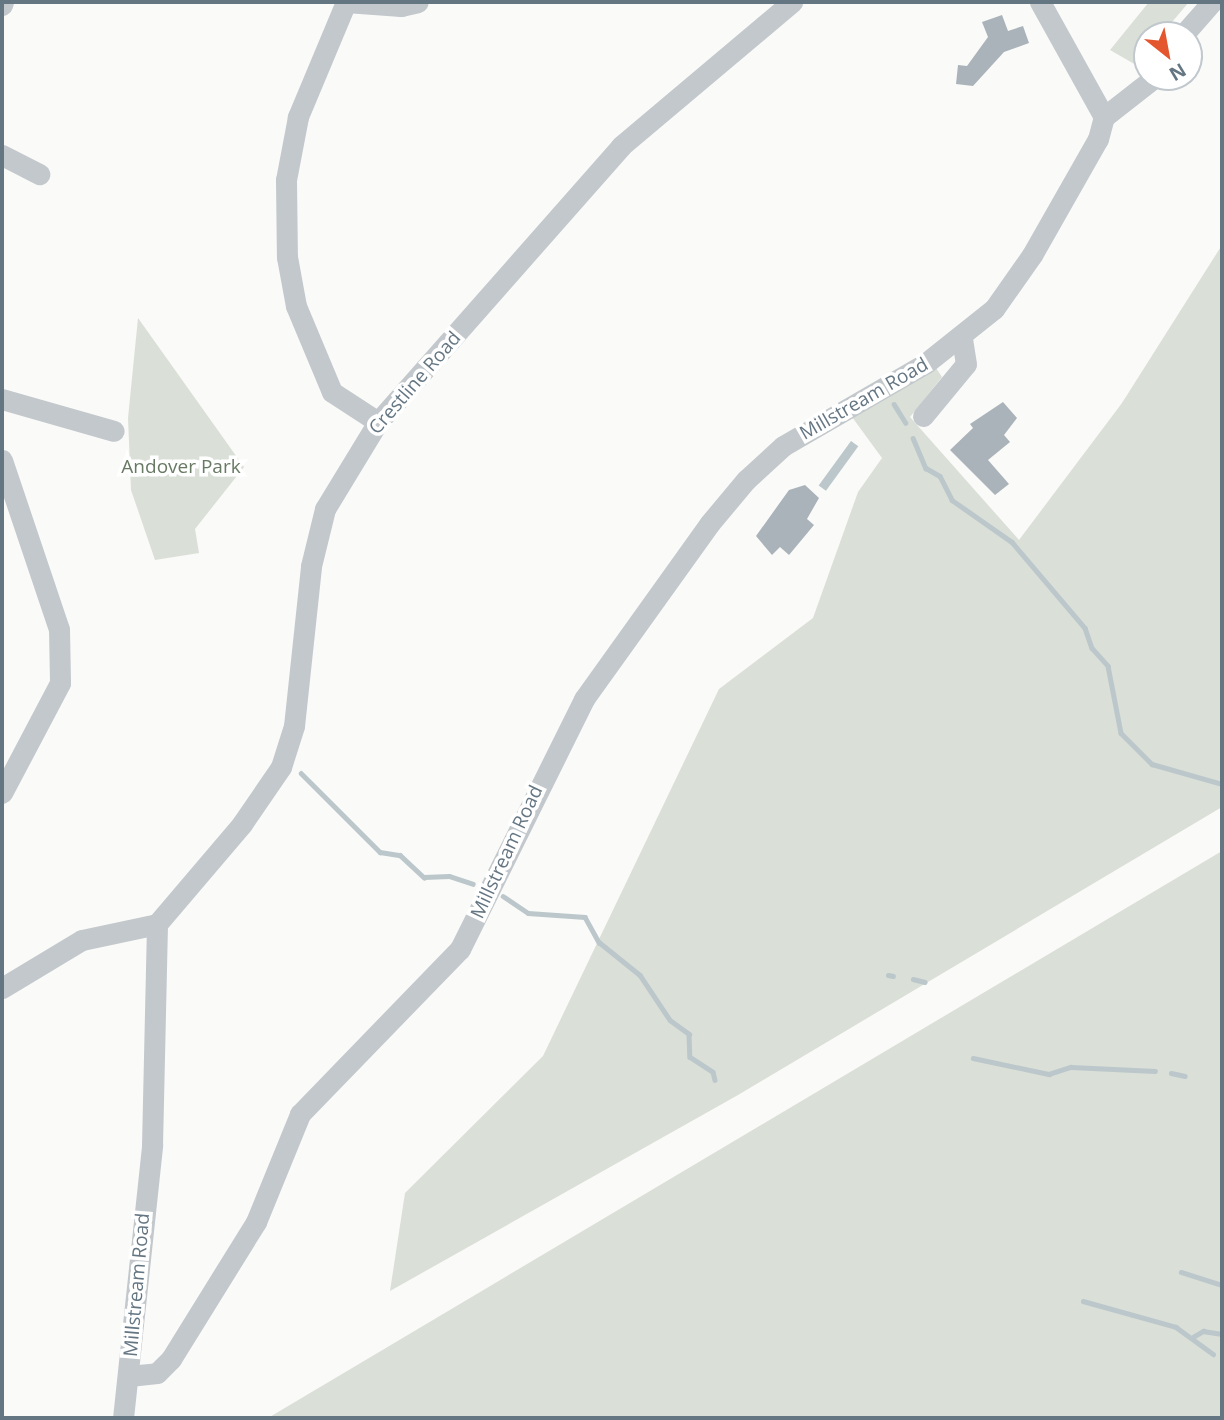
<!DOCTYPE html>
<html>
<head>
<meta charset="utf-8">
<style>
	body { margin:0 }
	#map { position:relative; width:1224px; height:1420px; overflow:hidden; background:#fafaf8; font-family:"Open Sans",sans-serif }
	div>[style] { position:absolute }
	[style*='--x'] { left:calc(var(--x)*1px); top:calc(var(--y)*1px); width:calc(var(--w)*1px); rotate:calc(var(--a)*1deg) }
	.green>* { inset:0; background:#dadfd7 }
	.water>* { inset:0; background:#bbc7cb; transform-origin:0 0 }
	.stream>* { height:4.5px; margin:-2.25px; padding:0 2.25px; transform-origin:2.25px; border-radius:2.25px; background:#bbc7cb }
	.building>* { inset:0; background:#aab3b9 }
	.minor>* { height:21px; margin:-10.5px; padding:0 10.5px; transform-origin:10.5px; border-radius:10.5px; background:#c3c8cc }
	span { translate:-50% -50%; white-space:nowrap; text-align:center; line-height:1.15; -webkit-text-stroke:7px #fff; paint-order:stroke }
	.street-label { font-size:19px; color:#657683 }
	.park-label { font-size:19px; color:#687a64 }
	.frame { position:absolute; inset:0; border:4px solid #657683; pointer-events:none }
	.north { position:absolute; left:1133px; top:21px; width:70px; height:70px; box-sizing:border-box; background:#fff; border:2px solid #c1c8cd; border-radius:50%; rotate:149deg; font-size:19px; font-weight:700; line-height:28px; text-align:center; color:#657683 }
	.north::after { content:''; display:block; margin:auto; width:24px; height:32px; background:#e4572e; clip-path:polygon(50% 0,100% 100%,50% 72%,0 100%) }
</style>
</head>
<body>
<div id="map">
	<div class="green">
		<div style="clip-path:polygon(1149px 2px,1189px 2px,1161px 35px,1147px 35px,1147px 52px,1136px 65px,1110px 50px)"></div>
		<div style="clip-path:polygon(1222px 245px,1222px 807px,738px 1095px,390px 1291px,405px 1193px,543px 1056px,719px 689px,813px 618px,858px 492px,882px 458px,852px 417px,936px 368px,942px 377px,910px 417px,1019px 540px,1122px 403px)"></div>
		<div style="clip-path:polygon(138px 318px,244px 467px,195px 529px,199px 553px,155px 560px,131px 490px,128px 418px)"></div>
		<div style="clip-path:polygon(1222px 851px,1222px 1418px,268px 1418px)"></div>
	</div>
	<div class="water">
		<div style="left:851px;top:441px;width:9px;height:55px;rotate:36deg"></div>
	</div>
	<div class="stream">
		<div style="--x:894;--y:404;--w:22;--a:58"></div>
		<div style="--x:913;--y:438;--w:33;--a:67"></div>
		<div style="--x:926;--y:468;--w:16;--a:30"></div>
		<div style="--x:940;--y:476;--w:27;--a:63"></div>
		<div style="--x:952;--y:500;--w:73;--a:35"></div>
		<div style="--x:1012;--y:542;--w:113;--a:49.7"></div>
		<div style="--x:1085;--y:628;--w:21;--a:71"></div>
		<div style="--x:1092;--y:648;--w:24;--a:48"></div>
		<div style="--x:1108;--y:666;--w:68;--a:79"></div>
		<div style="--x:1121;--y:733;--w:44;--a:45"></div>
		<div style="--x:1152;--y:764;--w:73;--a:15.9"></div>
		<div style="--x:301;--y:773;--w:112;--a:45"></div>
		<div style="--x:380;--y:852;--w:20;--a:9"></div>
		<div style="--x:400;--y:855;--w:33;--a:43"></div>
		<div style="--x:424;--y:877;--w:25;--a:-2"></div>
		<div style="--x:449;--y:876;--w:25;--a:18"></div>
		<div style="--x:503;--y:896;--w:30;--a:34"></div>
		<div style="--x:528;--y:913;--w:57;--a:4"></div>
		<div style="--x:585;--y:917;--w:29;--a:61"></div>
		<div style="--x:599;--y:942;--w:53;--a:38.8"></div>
		<div style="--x:640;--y:975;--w:54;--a:56.3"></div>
		<div style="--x:670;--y:1020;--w:24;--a:36"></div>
		<div style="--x:689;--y:1034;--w:23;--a:88"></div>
		<div style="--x:690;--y:1057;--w:27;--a:33"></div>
		<div style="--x:713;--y:1072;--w:8;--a:76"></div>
		<div style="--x:888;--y:975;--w:5;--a:11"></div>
		<div style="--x:913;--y:979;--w:12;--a:14"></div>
		<div style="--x:973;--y:1058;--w:78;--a:11.9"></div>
		<div style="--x:1049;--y:1074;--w:23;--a:-18"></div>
		<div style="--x:1071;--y:1067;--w:84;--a:2.7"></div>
		<div style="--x:1171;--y:1073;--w:14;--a:12"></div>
		<div style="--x:1181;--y:1272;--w:43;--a:17.6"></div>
		<div style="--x:1083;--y:1301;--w:97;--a:15.6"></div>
		<div style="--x:1176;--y:1327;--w:46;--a:36.1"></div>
		<div style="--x:1193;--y:1337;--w:12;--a:-31"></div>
		<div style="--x:1203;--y:1331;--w:19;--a:9"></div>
	</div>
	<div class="building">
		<div style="clip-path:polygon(1002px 15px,1008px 31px,1023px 26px,1029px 43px,1004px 52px,973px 86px,956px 84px,958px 65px,967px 66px,988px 37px,982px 22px)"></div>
		<div style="clip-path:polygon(1003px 402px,1017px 418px,1004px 435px,1010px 442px,988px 460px,1009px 484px,995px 495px,950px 450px,973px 428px,970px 424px)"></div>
		<div style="clip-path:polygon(805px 485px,819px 498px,807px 519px,814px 525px,789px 555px,780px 547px,772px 555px,756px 536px,789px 490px)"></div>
	</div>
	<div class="minor">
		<div style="--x:346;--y:2;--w:125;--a:112.7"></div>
		<div style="--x:298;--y:117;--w:64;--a:100.8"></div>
		<div style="--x:286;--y:180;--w:77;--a:89.3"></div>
		<div style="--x:287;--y:257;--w:50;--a:79.6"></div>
		<div style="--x:296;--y:306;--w:93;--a:67.3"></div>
		<div style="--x:332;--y:392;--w:55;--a:33.1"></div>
		<div style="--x:346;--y:2;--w:55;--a:4.2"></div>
		<div style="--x:401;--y:6;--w:17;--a:-13"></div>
		<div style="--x:1040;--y:2;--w:132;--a:60.9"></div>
		<div style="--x:2;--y:5;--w:3;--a:-72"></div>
		<div style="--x:1183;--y:35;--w:44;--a:-48.7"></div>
		<div style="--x:2;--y:155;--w:42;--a:27.2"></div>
		<div style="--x:2;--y:399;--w:116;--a:15.9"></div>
		<div style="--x:923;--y:416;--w:67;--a:-50.4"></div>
		<div style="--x:966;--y:364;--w:26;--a:-99"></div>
		<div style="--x:2;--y:460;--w:178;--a:71.4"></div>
		<div style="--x:59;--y:629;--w:54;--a:88.9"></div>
		<div style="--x:60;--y:683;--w:124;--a:117.8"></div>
		<div style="--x:2;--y:988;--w:93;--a:-31"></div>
		<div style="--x:82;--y:940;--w:77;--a:-12"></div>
		<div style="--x:157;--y:924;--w:131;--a:-49.6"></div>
		<div style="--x:242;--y:824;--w:69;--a:-55.6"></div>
		<div style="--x:281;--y:767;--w:43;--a:-72.4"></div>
		<div style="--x:294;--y:726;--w:161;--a:-83.9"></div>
		<div style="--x:311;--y:566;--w:59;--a:-76.2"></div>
		<div style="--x:325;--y:509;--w:102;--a:-58.7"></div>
		<div style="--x:378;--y:422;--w:368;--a:-48.6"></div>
		<div style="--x:621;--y:146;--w:224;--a:-40.1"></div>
		<div style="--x:129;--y:1376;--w:28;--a:-6"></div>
		<div style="--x:157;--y:1373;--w:20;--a:-45"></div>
		<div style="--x:171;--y:1359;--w:161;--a:-58.2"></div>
		<div style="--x:256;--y:1222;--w:117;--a:-67.8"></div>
		<div style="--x:300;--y:1114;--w:230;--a:-45.9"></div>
		<div style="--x:460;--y:949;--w:279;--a:-63.6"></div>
		<div style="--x:584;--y:699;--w:216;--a:-54.4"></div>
		<div style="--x:710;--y:523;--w:56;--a:-50.1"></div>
		<div style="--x:746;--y:480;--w:50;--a:-42.6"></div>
		<div style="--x:783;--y:446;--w:165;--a:-30.1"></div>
		<div style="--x:926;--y:363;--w:87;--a:-38.5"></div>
		<div style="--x:994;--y:309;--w:66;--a:-54.9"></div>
		<div style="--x:1032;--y:255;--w:133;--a:-60.4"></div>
		<div style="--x:1098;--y:139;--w:23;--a:-75"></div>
		<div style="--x:1104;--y:117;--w:65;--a:-38.1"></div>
		<div style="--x:123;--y:1418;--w:275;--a:-83.9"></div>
		<div style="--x:152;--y:1145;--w:221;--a:-88.7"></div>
	</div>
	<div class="street-label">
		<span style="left:415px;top:383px;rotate:-49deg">Crestline Road</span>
		<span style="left:864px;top:399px;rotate:-30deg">Millstream Road</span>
		<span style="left:507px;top:852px;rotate:-65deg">Millstream Road</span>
		<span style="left:137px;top:1285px;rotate:-85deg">Millstream Road</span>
	</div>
	<div class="park-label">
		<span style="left:181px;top:467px">Andover Park</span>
	</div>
	<div class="frame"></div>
	<div class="north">N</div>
</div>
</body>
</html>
